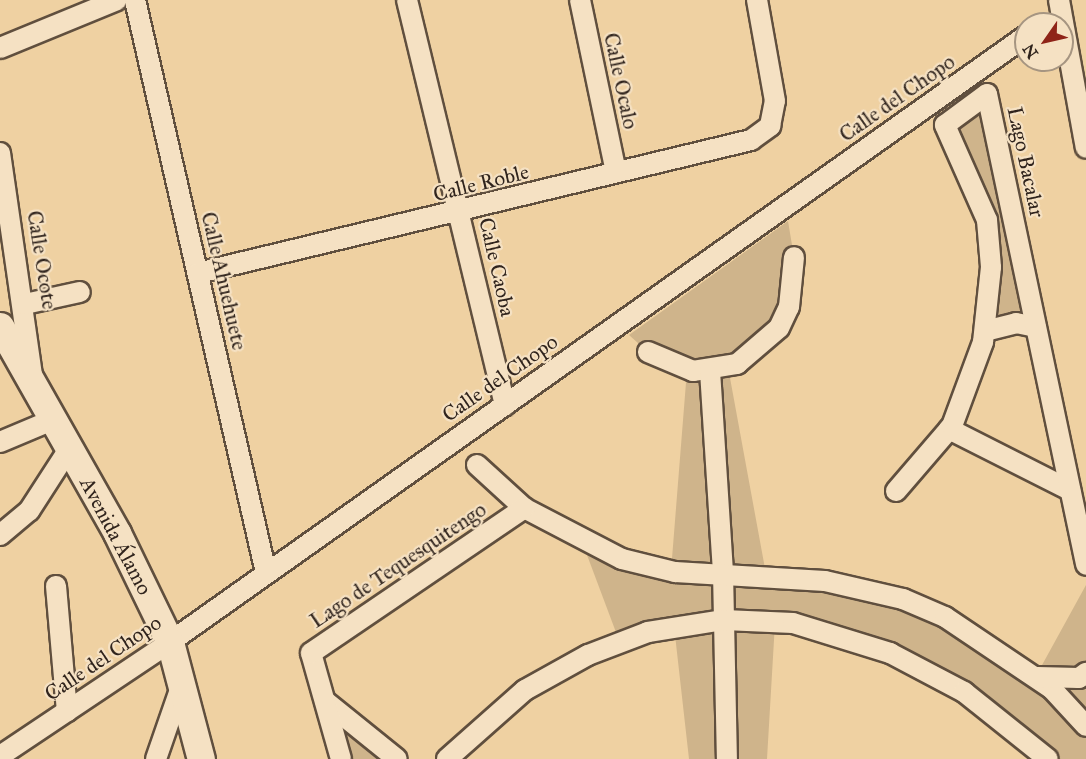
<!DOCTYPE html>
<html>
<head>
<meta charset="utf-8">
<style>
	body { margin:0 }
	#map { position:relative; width:1086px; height:759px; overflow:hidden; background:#efd1a2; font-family:"IM FELL Great Primer",serif }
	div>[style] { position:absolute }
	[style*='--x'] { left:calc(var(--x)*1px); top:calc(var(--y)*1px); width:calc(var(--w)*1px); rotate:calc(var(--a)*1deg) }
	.green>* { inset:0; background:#cfb48b }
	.roads { filter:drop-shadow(2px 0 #604f3e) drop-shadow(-2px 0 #604f3e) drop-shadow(0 2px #604f3e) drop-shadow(0 -2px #604f3e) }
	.street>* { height:20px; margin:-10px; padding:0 10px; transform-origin:10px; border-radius:10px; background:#f5e1c3 }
	.secondary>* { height:27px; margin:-13.5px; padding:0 13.5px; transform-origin:13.5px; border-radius:13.5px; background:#f5e1c3 }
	span { translate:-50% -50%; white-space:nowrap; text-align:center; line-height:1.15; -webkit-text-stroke:4.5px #f5e1c3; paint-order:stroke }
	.street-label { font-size:21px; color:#30241d }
	.north { position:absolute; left:1014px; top:12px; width:60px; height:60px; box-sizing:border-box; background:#f5e1c3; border:2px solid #a69581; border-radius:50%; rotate:236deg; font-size:16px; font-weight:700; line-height:24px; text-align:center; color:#30241d }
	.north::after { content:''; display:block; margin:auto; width:21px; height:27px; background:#8f2418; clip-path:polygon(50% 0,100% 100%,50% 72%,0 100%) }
</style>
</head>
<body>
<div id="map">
	<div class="green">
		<div style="clip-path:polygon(987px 94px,1036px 327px,985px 331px,987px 220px,945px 125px)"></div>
		<div style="clip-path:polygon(788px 221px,794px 257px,789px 307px,728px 367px,766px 574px,903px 599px,1036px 676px,1086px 585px,1086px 759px,1048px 759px,923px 669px,775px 623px,767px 759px,689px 759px,674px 626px,620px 643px,581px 539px,671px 571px,687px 370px,648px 352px,629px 335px)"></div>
		<div style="clip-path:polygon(325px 701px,397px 759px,341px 759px)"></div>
	</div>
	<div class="roads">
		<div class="street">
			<div style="--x:135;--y:0;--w:588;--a:77.12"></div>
			<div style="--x:407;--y:0;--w:417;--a:76.4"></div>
			<div style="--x:580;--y:0;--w:176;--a:78.2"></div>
			<div style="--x:1059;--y:0;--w:150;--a:79.7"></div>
			<div style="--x:0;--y:48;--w:126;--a:-22.3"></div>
			<div style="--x:0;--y:153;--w:224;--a:81.8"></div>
			<div style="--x:198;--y:273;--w:569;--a:-13.52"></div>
			<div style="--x:751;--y:140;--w:24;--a:-36"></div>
			<div style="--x:770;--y:126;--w:25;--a:-79"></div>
			<div style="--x:775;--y:101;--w:103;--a:-100.1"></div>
			<div style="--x:25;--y:304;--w:56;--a:-12.3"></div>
			<div style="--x:985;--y:331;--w:32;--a:-14"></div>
			<div style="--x:1016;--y:323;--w:20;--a:11"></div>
			<div style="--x:648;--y:352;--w:49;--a:22.9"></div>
			<div style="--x:693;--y:371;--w:45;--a:-9"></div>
			<div style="--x:737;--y:364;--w:55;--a:-40.6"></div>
			<div style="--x:779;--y:328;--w:23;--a:-65"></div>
			<div style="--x:789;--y:307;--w:50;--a:-84.3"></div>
			<div style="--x:710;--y:371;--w:201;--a:86.3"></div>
			<div style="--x:723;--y:572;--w:187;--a:88.8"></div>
			<div style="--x:949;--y:429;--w:136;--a:26.8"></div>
			<div style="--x:0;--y:442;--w:60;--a:-22.7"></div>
			<div style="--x:477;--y:465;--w:64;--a:42.5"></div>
			<div style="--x:524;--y:508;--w:110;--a:27.5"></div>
			<div style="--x:622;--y:559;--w:55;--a:13.8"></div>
			<div style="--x:675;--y:572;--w:150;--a:3.4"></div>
			<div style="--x:825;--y:581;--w:80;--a:13"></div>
			<div style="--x:903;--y:599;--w:46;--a:23.2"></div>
			<div style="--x:945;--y:617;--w:129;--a:33.9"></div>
			<div style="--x:1052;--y:689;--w:50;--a:47.4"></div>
			<div style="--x:896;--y:491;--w:86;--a:-49.3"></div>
			<div style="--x:952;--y:426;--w:90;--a:-69.7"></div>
			<div style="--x:983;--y:342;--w:75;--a:-83.9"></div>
			<div style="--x:991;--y:267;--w:47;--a:-94.9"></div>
			<div style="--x:987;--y:220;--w:104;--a:-113.9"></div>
			<div style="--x:945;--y:125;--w:52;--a:-36.4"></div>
			<div style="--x:987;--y:94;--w:481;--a:78.1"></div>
			<div style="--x:0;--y:535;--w:38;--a:-40"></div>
			<div style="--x:29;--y:511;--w:74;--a:-57.2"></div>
			<div style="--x:56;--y:586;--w:126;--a:85"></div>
			<div style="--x:1037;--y:677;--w:42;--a:1.4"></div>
			<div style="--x:1079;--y:678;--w:9;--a:-36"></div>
			<div style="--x:325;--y:701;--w:92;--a:38.9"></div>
			<div style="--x:0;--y:756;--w:205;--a:-33.8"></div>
			<div style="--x:170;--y:642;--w:1049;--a:-35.3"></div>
			<div style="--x:156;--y:759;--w:76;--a:-70.9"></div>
			<div style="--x:341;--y:759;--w:110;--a:-105.8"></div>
			<div style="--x:311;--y:653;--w:258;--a:-34.2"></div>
			<div style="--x:447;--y:759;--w:104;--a:-41.5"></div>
			<div style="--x:525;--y:690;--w:72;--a:-29.1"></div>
			<div style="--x:588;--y:655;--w:64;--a:-21"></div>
			<div style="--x:648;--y:632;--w:77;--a:-9"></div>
			<div style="--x:724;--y:620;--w:69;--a:2.5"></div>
			<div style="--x:793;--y:623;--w:102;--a:17.2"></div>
			<div style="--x:890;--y:653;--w:84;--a:27.8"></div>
			<div style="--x:964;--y:692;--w:107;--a:38.6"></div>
		</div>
		<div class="secondary">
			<div style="--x:0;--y:326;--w:238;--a:60.5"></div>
			<div style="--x:117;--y:533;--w:121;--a:64.1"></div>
			<div style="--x:170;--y:642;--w:121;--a:75.2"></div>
		</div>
	</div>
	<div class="street-label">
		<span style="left:621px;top:81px;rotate:78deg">Calle Ocalo</span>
		<span style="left:897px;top:98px;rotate:-35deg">Calle del Chopo</span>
		<span style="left:1026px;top:162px;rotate:78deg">Lago Bacalar</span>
		<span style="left:481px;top:183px;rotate:-14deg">Calle Roble</span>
		<span style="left:42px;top:260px;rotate:81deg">Calle Ocote</span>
		<span style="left:497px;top:267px;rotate:77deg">Calle Caoba</span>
		<span style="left:224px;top:281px;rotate:77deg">Calle Ahuehuete</span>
		<span style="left:500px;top:378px;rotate:-35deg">Calle del Chopo</span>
		<span style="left:116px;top:536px;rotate:62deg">Avenida Álamo</span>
		<span style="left:398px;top:565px;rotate:-34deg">Lago de Tequesquitengo</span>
		<span style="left:103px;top:658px;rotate:-34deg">Calle del Chopo</span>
	</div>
	<div class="north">N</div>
</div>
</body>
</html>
